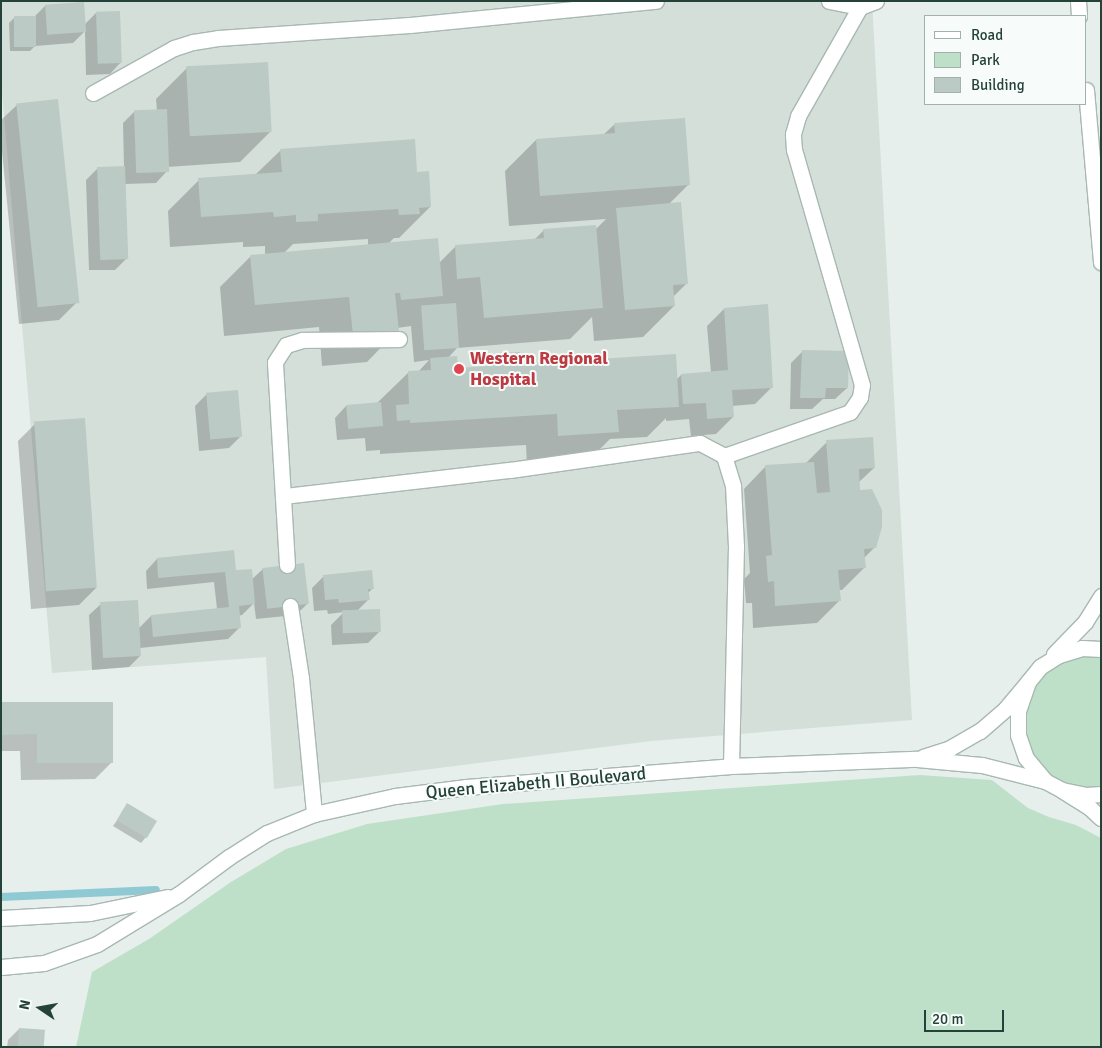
<!DOCTYPE html>
<html>
<head>
<meta charset="utf-8">
<style>
	body { margin:0 }
	#map { position:relative; width:1102px; height:1048px; overflow:hidden; background:#e6efeb; font-family:Signika,sans-serif }
	div>[style] { position:absolute }
	[style*='--x'] { left:calc(var(--x)*1px); top:calc(var(--y)*1px); width:calc(var(--w)*1px); rotate:calc(var(--a)*1deg) }
	.built>* { inset:0; background:#d4dfda }
	.green>* { inset:0; background:#bfe0c8 }
	.shadow>* { inset:0; background:#0003 }
	.stream>* { height:8px; margin:-4px; padding:0 4px; transform-origin:4px; border-radius:4px; background:#8ec9d4 }
	.building>* { inset:0; background:#bbcac4; transform-origin:0 0 }
	.roads { filter:drop-shadow(1px 0 #a8b8b2) drop-shadow(-1px 0 #a8b8b2) drop-shadow(0 1px #a8b8b2) drop-shadow(0 -1px #a8b8b2) }
	.service>* { height:15px; margin:-7.5px; padding:0 7.5px; transform-origin:7.5px; border-radius:7.5px; background:#fff }
	.minor>* { height:15px; margin:-7.5px; padding:0 7.5px; transform-origin:7.5px; border-radius:7.5px; background:#fff }
	.tertiary>* { height:15px; margin:-7.5px; padding:0 7.5px; transform-origin:7.5px; border-radius:7.5px; background:#fff }
	.secondary>* { height:15px; margin:-7.5px; padding:0 7.5px; transform-origin:7.5px; border-radius:7.5px; background:#fff }
	.dots>* { width:14px; height:14px; translate:-50% -50%; box-sizing:border-box; border:2px solid #f7fbf9; border-radius:50% }
	span { translate:-50% -50%; white-space:nowrap; text-align:center; line-height:1.15; -webkit-text-stroke:4px #f7fbf9; paint-order:stroke }
	.health-label { font-size:18px; color:#be3a42; font-weight:700 }
	.left { translate:0 -50%; text-align:left }
	.street-label { font-size:18px; color:#24423a }
	.frame { position:absolute; inset:0; border:2px solid #24423a; pointer-events:none }
	.legend { position:absolute; left:924px; top:15px; width:162px; height:90px; box-sizing:border-box; background:#f7fbf9; border:1px solid #a3b1ad; margin:0; padding:6px 9px; list-style:none; font-size:15px; color:#24423a }
	.legend li { display:flex; align-items:center; gap:10px; height:25px }
	.legend b { width:25px; border:1px solid #a3b1ad }
	.north { position:absolute; left:15px; top:983px; width:50px; height:50px; -webkit-text-stroke:4px #f7fbf9; paint-order:stroke; rotate:282deg; font-size:14px; font-weight:700; line-height:20px; text-align:center; color:#24423a }
	.north::after { content:''; display:block; margin:auto; width:18px; height:22px; background:#24423a; clip-path:polygon(50% 0,100% 100%,50% 72%,0 100%) }
	.scale { position:absolute; left:924px; top:1010px; width:80px; height:22px; box-sizing:border-box; border:2px solid #24423a; border-top:0; padding-left:6px; font-size:15px; line-height:18px; white-space:nowrap; color:#24423a; -webkit-text-stroke:4px #f7fbf9; paint-order:stroke }
</style>
</head>
<body>
<div id="map">
	<div class="built">
		<div style="clip-path:polygon(1px 1px,872px 1px,912px 720px,651px 741px,274px 789px,266px 657px,52px 673px,1px 81px)"></div>
	</div>
	<div class="green">
		<div style="clip-path:polygon(1101px 649px,1101px 794px,1045px 781px,1018px 735px,1028px 682px,1040px 667px)"></div>
		<div style="clip-path:polygon(920px 775px,992px 780px,1028px 808px,1049px 817px,1076px 825px,1101px 838px,1101px 1047px,76px 1047px,92px 972px,149px 939px,231px 882px,286px 849px,367px 824px,503px 804px)"></div>
	</div>
	<div class="shadow">
		<div style="clip-path:polygon(45px 6px,84px 25px,96px 13px,121px 62px,110px 74px,86px 75px,85px 31px,73px 43px,35px 46px,30px 51px,10px 51px,9px 23px,14px 18px,34px 17px)"></div>
		<div style="clip-path:polygon(187px 68px,271px 131px,240px 162px,167px 167px,167px 171px,156px 183px,125px 184px,127px 258px,115px 270px,89px 270px,86px 180px,98px 168px,124px 168px,123px 123px,135px 111px,157px 111px,156px 99px)"></div>
		<div style="clip-path:polygon(17px 105px,76px 303px,59px 320px,19px 324px,1px 141px,1px 120px)"></div>
		<div style="clip-path:polygon(evenodd,615px 124px,688px 185px,669px 204px,687px 283px,673px 297px,674px 306px,643px 337px,594px 341px,592px 317px,570px 339px,457px 348px,448px 358px,457px 369px,486px 368px,499px 354px,519px 365px,676px 380px,681px 375px,711px 373px,707px 326px,724px 309px,772px 387px,755px 404px,732px 406px,733px 417px,716px 434px,691px 436px,689px 419px,666px 421px,666px 418px,647px 437px,610px 439px,586px 463px,527px 466px,526px 445px,380px 454px,380px 450px,366px 451px,365px 438px,337px 440px,335px 418px,346px 406px,377px 403px,408px 373px,418px 372px,429px 360px,414px 362px,411px 326px,397px 328px,398px 330px,367px 362px,322px 366px,319px 327px,224px 336px,220px 287px,251px 256px,265px 255px,265px 246px,243px 247px,243px 242px,170px 247px,168px 211px,199px 180px,255px 175px,281px 150px,415px 173px,430px 207px,399px 238px,394px 238px,388px 244px,439px 263px,455px 247px,534px 240px,544px 230px,595px 230px,606px 219px,509px 226px,505px 171px,536px 140px,603px 135px,615px 124px,368px 239px,368px 245px,284px 253px,293px 244px,368px 239px)"></div>
		<div style="clip-path:polygon(802px 352px,847px 388px,835px 399px,823px 399px,812px 409px,790px 409px,791px 363px)"></div>
		<div style="clip-path:polygon(207px 394px,240px 437px,229px 448px,199px 451px,195px 406px)"></div>
		<div style="clip-path:polygon(35px 424px,96px 588px,79px 605px,31px 609px,18px 441px)"></div>
		<div style="clip-path:polygon(827px 442px,874px 468px,858px 483px,875px 547px,864px 558px,864px 568px,842px 590px,838px 590px,839px 601px,817px 623px,753px 628px,752px 603px,746px 603px,744px 579px,750px 573px,744px 489px,766px 466px,805px 464px)"></div>
		<div style="clip-path:polygon(157px 559px,235px 572px,251px 580px,263px 569px,308px 603px,296px 615px,256px 619px,254px 603px,242px 615px,238px 616px,239px 628px,228px 639px,140px 648px,140px 656px,129px 667px,92px 670px,89px 615px,101px 604px,138px 629px,151px 616px,217px 609px,214px 582px,147px 589px,146px 571px)"></div>
		<div style="clip-path:polygon(323px 577px,373px 588px,368px 593px,369px 599px,355px 613px,380px 631px,368px 643px,332px 645px,331px 625px,344px 612px,328px 614px,327px 610px,314px 611px,312px 588px)"></div>
		<div style="clip-path:polygon(1px 704px,112px 762px,95px 779px,21px 780px,20px 751px,1px 751px)"></div>
		<div style="clip-path:polygon(128px 805px,146px 837px,141px 843px,113px 826px)"></div>
		<div style="clip-path:polygon(19px 1029px,42px 1047px,7px 1047px,8px 1040px)"></div>
	</div>
	<div class="stream">
		<div style="--x:1;--y:897;--w:155;--a:-2.6"></div>
	</div>
	<div class="building">
		<div style="left:84px;top:2px;width:30px;height:39px;rotate:86deg"></div>
		<div style="left:120px;top:11px;width:52px;height:24px;rotate:88deg"></div>
		<div style="left:14px;top:16px;width:22px;height:31px"></div>
		<div style="left:268px;top:62px;width:70px;height:82px;rotate:87deg"></div>
		<div style="left:58px;top:99px;width:205px;height:42px;rotate:84deg"></div>
		<div style="left:167px;top:109px;width:63px;height:33px;rotate:88deg"></div>
		<div style="clip-path:polygon(685px 118px,690px 185px,540px 196px,536px 139px,615px 133px,614px 123px)"></div>
		<div style="clip-path:polygon(415px 139px,417px 172px,429px 171px,431px 207px,419px 208px,420px 214px,399px 215px,398px 209px,318px 214px,318px 221px,296px 222px,296px 215px,274px 217px,273px 212px,201px 217px,198px 178px,282px 172px,280px 149px)"></div>
		<div style="left:125px;top:166px;width:93px;height:28px;rotate:88deg"></div>
		<div style="clip-path:polygon(681px 202px,688px 284px,673px 285px,675px 306px,625px 310px,616px 208px)"></div>
		<div style="clip-path:polygon(596px 225px,603px 308px,484px 318px,480px 277px,457px 279px,455px 245px,544px 238px,543px 229px)"></div>
		<div style="clip-path:polygon(438px 238px,443px 296px,401px 300px,400px 293px,395px 293px,399px 331px,353px 335px,349px 297px,255px 305px,250px 255px)"></div>
		<div style="left:456px;top:303px;width:45px;height:35px;rotate:86deg"></div>
		<div style="clip-path:polygon(768px 304px,773px 388px,732px 390px,734px 417px,707px 419px,706px 403px,683px 404px,681px 374px,728px 370px,724px 308px)"></div>
		<div style="clip-path:polygon(802px 350px,849px 351px,848px 388px,826px 388px,825px 398px,800px 398px)"></div>
		<div style="clip-path:polygon(520px 352px,520px 364px,676px 354px,679px 407px,617px 410px,619px 432px,558px 436px,557px 414px,410px 423px,410px 420px,397px 421px,396px 405px,409px 404px,408px 371px,431px 370px,430px 358px,457px 356px,458px 368px,500px 365px,499px 353px)"></div>
		<div style="left:238px;top:390px;width:47px;height:32px;rotate:85deg"></div>
		<div style="left:381px;top:402px;width:24px;height:35px;rotate:85deg"></div>
		<div style="left:85px;top:418px;width:170px;height:51px;rotate:86deg"></div>
		<div style="clip-path:polygon(873px 437px,875px 468px,859px 469px,860px 490px,872px 489px,882px 510px,882px 527px,876px 548px,864px 549px,866px 568px,838px 570px,841px 601px,775px 606px,774px 581px,768px 582px,766px 556px,772px 555px,765px 465px,814px 462px,817px 493px,830px 492px,826px 440px)"></div>
		<div style="clip-path:polygon(234px 550px,236px 570px,252px 569px,255px 604px,239px 606px,241px 628px,153px 637px,151px 615px,229px 607px,225px 572px,158px 578px,157px 558px)"></div>
		<div style="left:304px;top:563px;width:41px;height:42px;rotate:83deg"></div>
		<div style="clip-path:polygon(372px 570px,374px 589px,368px 589px,370px 600px,339px 603px,338px 599px,325px 600px,323px 575px)"></div>
		<div style="left:138px;top:600px;width:56px;height:38px;rotate:87deg"></div>
		<div style="left:380px;top:609px;width:23px;height:38px;rotate:88deg"></div>
		<div style="clip-path:polygon(1px 702px,113px 702px,113px 763px,37px 763px,37px 734px,1px 735px)"></div>
		<div style="left:127px;top:803px;width:35px;height:20px;rotate:31deg"></div>
		<div style="left:19px;top:1028px;width:26px;height:19px;rotate:4deg"></div>
	</div>
	<div class="roads">
		<div class="service">
			<div style="--x:829;--y:1;--w:32;--a:11"></div>
			<div style="--x:860;--y:7;--w:17;--a:-21"></div>
			<div style="--x:93;--y:93;--w:93;--a:-29.1"></div>
			<div style="--x:174;--y:48;--w:20;--a:-18"></div>
			<div style="--x:193;--y:42;--w:25;--a:-9"></div>
			<div style="--x:218;--y:38;--w:192;--a:-3.9"></div>
			<div style="--x:410;--y:25;--w:247;--a:-5.6"></div>
			<div style="--x:724;--y:456;--w:133;--a:-19.2"></div>
			<div style="--x:850;--y:412;--w:18;--a:-56"></div>
			<div style="--x:860;--y:397;--w:12;--a:-81"></div>
			<div style="--x:862;--y:385;--w:245;--a:-106.1"></div>
			<div style="--x:794;--y:150;--w:16;--a:-94"></div>
			<div style="--x:793;--y:134;--w:19;--a:-74"></div>
			<div style="--x:798;--y:116;--w:125;--a:-60.4"></div>
			<div style="--x:284;--y:496;--w:227;--a:-6.6"></div>
			<div style="--x:510;--y:470;--w:192;--a:-8.1"></div>
			<div style="--x:700;--y:443;--w:27;--a:28"></div>
			<div style="--x:724;--y:456;--w:30;--a:73"></div>
			<div style="--x:733;--y:485;--w:61;--a:87.2"></div>
			<div style="--x:736;--y:546;--w:220;--a:91.3"></div>
			<div style="--x:287;--y:565;--w:203;--a:-93.4"></div>
			<div style="--x:275;--y:362;--w:20;--a:-57"></div>
			<div style="--x:286;--y:345;--w:17;--a:-17"></div>
			<div style="--x:302;--y:340;--w:97;--a:-0.6"></div>
			<div style="--x:290;--y:606;--w:73;--a:81.3"></div>
			<div style="--x:301;--y:678;--w:137;--a:84.5"></div>
		</div>
		<div class="minor">
			<div style="--x:1063;--y:791;--w:31;--a:32"></div>
			<div style="--x:1089;--y:807;--w:16;--a:43"></div>
		</div>
		<div class="tertiary">
			<div style="--x:923;--y:757;--w:28;--a:-18"></div>
			<div style="--x:950;--y:748;--w:34;--a:-30"></div>
			<div style="--x:980;--y:731;--w:35;--a:-41"></div>
			<div style="--x:1006;--y:708;--w:33;--a:-50"></div>
			<div style="--x:1;--y:918;--w:89;--a:-3.2"></div>
			<div style="--x:90;--y:913;--w:79;--a:-11.7"></div>
			<div style="--x:1;--y:967;--w:43;--a:-5.3"></div>
			<div style="--x:44;--y:963;--w:56;--a:-19.7"></div>
			<div style="--x:97;--y:944;--w:96;--a:-31.4"></div>
			<div style="--x:179;--y:894;--w:62;--a:-36.5"></div>
			<div style="--x:229;--y:857;--w:45;--a:-32.3"></div>
			<div style="--x:267;--y:833;--w:51;--a:-22"></div>
			<div style="--x:314;--y:814;--w:83;--a:-12.5"></div>
			<div style="--x:395;--y:796;--w:72;--a:-7.2"></div>
			<div style="--x:466;--y:787;--w:266;--a:-4.5"></div>
			<div style="--x:731;--y:766;--w:186;--a:-2.2"></div>
			<div style="--x:917;--y:759;--w:65;--a:5.3"></div>
			<div style="--x:982;--y:765;--w:65;--a:14.3"></div>
		</div>
		<div class="secondary">
			<div style="--x:1078;--y:1;--w:15;--a:86"></div>
			<div style="--x:1086;--y:90;--w:173;--a:85"></div>
			<div style="--x:1101;--y:649;--w:19;--a:-177"></div>
			<div style="--x:1082;--y:648;--w:24;--a:163"></div>
			<div style="--x:1059;--y:655;--w:22;--a:148"></div>
			<div style="--x:1040;--y:667;--w:19;--a:129"></div>
			<div style="--x:1028;--y:682;--w:31;--a:109"></div>
			<div style="--x:1018;--y:711;--w:24;--a:90"></div>
			<div style="--x:1018;--y:735;--w:24;--a:71"></div>
			<div style="--x:1026;--y:758;--w:30;--a:50"></div>
			<div style="--x:1045;--y:781;--w:19;--a:28"></div>
			<div style="--x:1062;--y:790;--w:25;--a:12"></div>
			<div style="--x:1086;--y:795;--w:15;--a:-4"></div>
			<div style="--x:1054;--y:654;--w:45;--a:-45.9"></div>
			<div style="--x:1085;--y:622;--w:31;--a:-58"></div>
		</div>
	</div>
	<div class="dots">
		<div style="left:459px;top:369px;background:#e0444e"></div>
	</div>
	<div class="health-label">
		<span class="left" style="left:470px;top:369px">Western Regional<br>Hospital</span>
	</div>
	<div class="street-label">
		<span style="left:536px;top:783px;rotate:-5deg">Queen Elizabeth II Boulevard</span>
	</div>
	<div class="frame"></div>
	<ul class="legend">
	<li><b style="height:6px;background:#fff"></b>Road</li>
	<li><b style="height:14px;background:#bfe0c8"></b>Park</li>
	<li><b style="height:14px;background:#bbcac4"></b>Building</li>
	</ul>
	<div class="north">N</div>
	<div class="scale">20 m</div>
</div>
</body>
</html>
